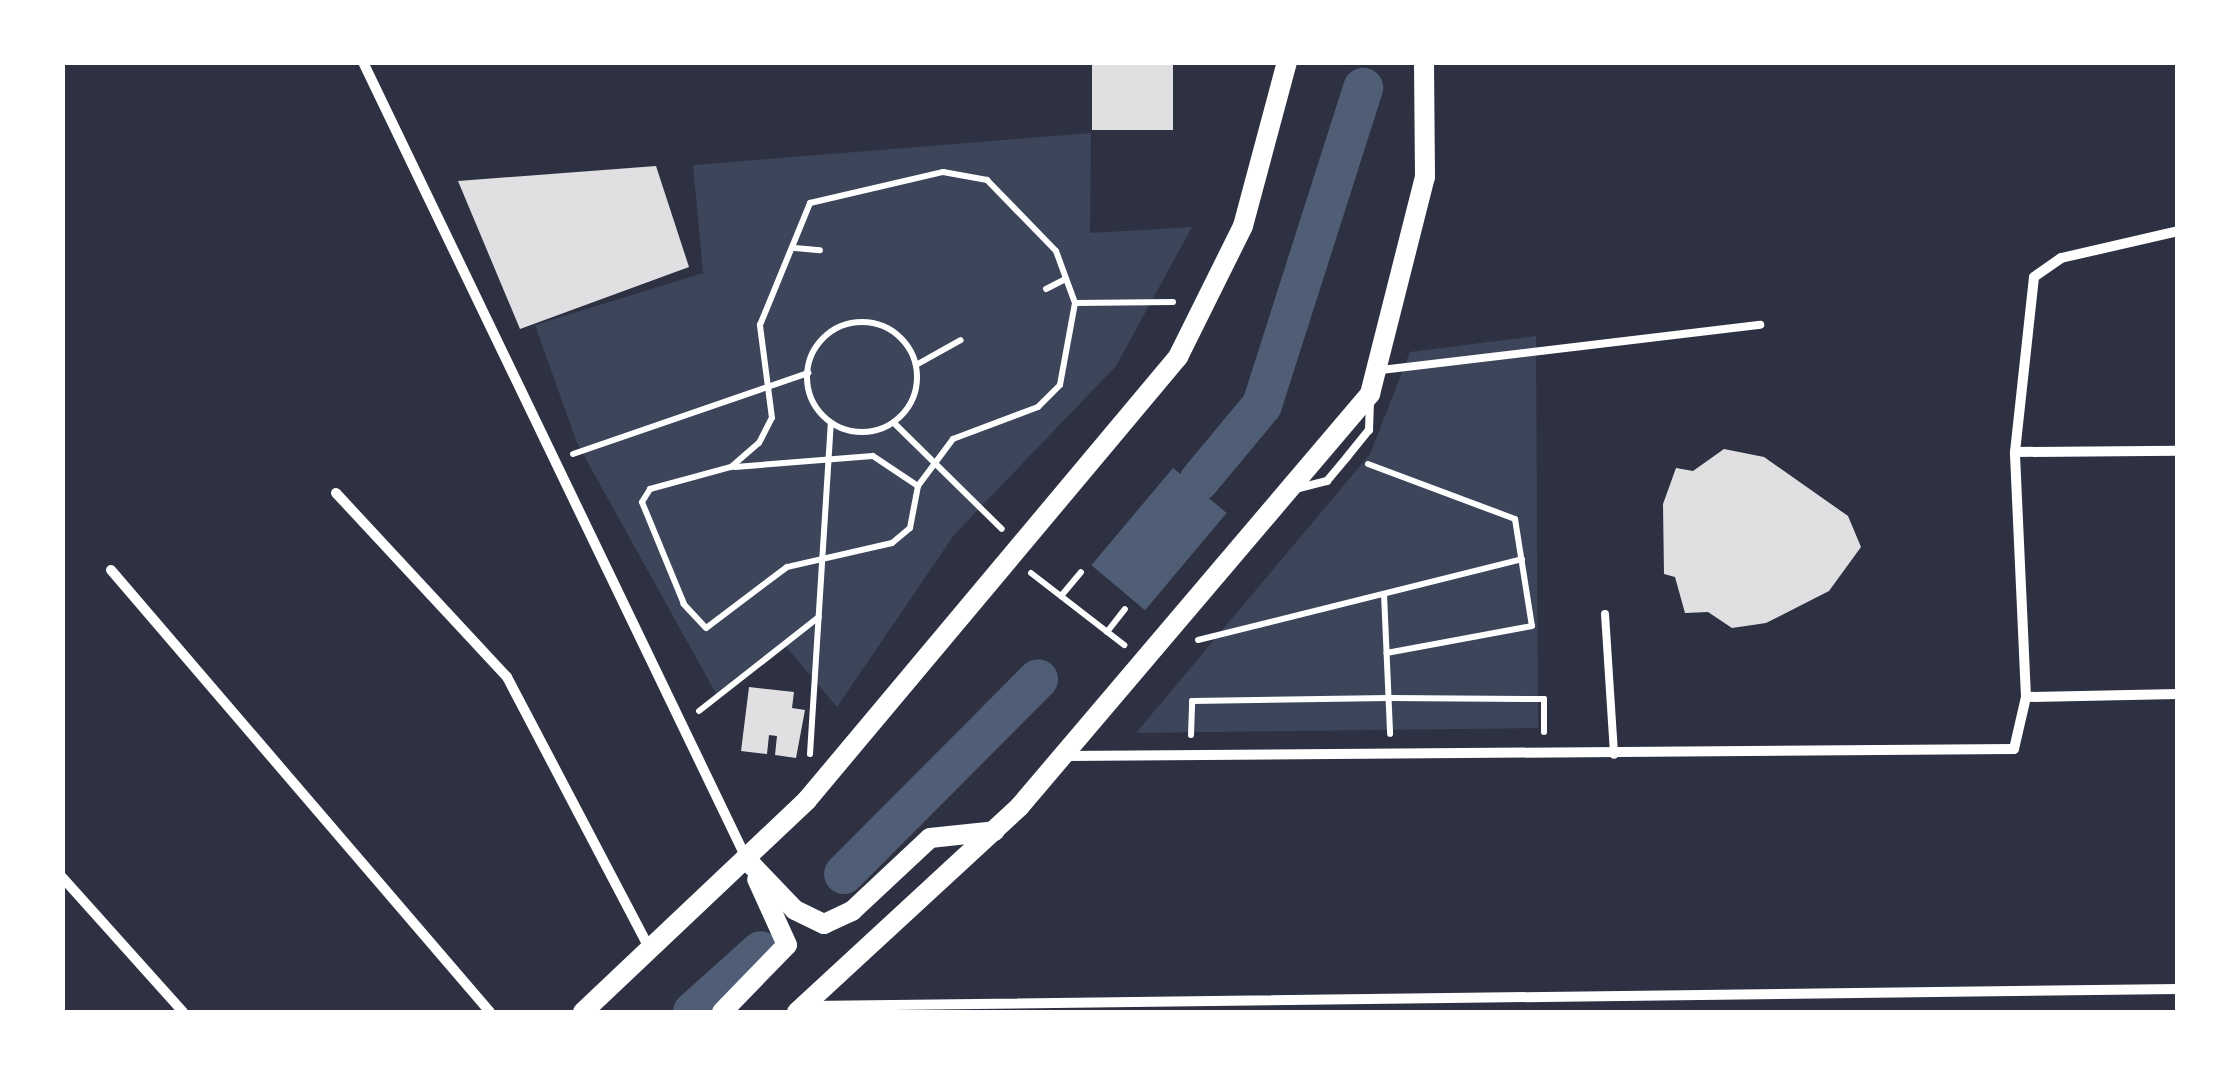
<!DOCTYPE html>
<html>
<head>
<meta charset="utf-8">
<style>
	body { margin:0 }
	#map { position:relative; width:2240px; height:1075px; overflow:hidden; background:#2d3142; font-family:Quicksand,sans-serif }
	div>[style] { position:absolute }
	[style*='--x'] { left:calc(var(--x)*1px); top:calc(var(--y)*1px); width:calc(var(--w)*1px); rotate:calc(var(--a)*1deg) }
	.green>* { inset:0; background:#3c4559 }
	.water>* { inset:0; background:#4f5d75; transform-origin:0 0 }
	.canal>* { height:40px; margin:-20px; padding:0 20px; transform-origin:20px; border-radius:20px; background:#4f5d75 }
	.building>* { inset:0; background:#e0e0e3; transform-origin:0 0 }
	.path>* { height:6px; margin:-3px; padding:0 3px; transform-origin:3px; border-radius:3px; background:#fff }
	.path>.ring { margin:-3px; padding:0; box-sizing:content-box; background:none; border:6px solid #fff; border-radius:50% }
	.service>* { height:8px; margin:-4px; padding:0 4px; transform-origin:4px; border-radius:4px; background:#fff }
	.minor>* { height:10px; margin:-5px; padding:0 5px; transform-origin:5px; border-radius:5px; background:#fff }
	.secondary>* { height:20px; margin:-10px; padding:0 10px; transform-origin:10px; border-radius:10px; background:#fff }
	span { translate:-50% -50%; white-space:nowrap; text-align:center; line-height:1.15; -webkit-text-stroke:8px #fff; paint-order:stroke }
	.frame { position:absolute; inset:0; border:65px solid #fff; pointer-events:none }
</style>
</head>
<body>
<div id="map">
	<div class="green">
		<div style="clip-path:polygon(1091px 133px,1090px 233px,1192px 227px,1116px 366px,954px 535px,837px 707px,782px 642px,718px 697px,577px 443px,535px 325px,703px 273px,693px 165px)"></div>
		<div style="clip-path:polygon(1536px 336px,1538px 728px,1136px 733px,1370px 454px,1410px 352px)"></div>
	</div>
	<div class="water">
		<div style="left:1173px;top:468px;width:70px;height:127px;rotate:40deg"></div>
	</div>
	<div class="canal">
		<div style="--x:1199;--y:481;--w:99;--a:-50.3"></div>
		<div style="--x:1262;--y:405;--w:333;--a:-72.3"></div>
		<div style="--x:844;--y:874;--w:275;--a:-45.1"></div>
		<div style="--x:693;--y:1012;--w:91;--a:-41.9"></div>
	</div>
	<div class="building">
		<div style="left:1092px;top:62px;width:81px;height:68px"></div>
		<div style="clip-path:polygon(656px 166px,689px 267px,520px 329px,458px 181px)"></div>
		<div style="clip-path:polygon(1724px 449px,1764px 457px,1848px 516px,1861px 547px,1829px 591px,1766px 623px,1732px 628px,1708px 612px,1685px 613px,1675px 577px,1664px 574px,1663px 504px,1676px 468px,1693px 471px)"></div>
		<div style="clip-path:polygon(749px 687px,794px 692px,792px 708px,805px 710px,796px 758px,775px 755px,777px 736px,769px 735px,767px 754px,741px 751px)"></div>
	</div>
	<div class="path">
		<div style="--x:943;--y:172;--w:45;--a:10.3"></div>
		<div style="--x:987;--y:180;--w:99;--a:45.8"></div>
		<div style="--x:1056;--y:251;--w:55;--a:69.9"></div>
		<div style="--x:1075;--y:303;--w:83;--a:100.4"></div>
		<div style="--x:1060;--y:385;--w:31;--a:135"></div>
		<div style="--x:1038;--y:407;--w:91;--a:159.4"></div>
		<div style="--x:953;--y:439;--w:59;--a:126.7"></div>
		<div style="--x:918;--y:486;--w:43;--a:100.8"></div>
		<div style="--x:910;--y:528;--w:23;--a:140"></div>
		<div style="--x:892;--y:543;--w:108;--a:167.1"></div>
		<div style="--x:787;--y:567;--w:101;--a:143"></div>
		<div style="--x:706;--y:628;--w:33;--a:-133"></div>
		<div style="--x:684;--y:604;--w:110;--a:-112.4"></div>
		<div style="--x:642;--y:502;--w:15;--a:-58"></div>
		<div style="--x:650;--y:489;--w:84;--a:-15.2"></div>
		<div style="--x:731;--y:467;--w:37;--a:-41"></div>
		<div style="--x:759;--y:443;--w:28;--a:-63"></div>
		<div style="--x:772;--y:418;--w:94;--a:-97.4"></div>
		<div style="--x:760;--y:325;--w:132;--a:-67.7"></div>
		<div style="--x:810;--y:203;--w:137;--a:-13.1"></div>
		<div style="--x:795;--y:248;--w:25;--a:5"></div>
		<div style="--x:1046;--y:289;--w:22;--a:-27"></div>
		<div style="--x:1075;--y:303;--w:98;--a:-0.6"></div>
		<div class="ring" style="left:807px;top:322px;width:104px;height:104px"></div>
		<div style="--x:916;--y:365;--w:51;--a:-29.1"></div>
		<div style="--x:894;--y:423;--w:151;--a:44.5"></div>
		<div style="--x:573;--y:454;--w:249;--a:-19"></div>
		<div style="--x:1368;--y:464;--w:157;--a:20.5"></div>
		<div style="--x:1515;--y:519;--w:108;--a:81"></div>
		<div style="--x:1532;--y:626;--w:148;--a:169.5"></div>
		<div style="--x:735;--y:467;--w:138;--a:-4.6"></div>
		<div style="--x:873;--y:456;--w:54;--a:33.7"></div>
		<div style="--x:1031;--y:573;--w:118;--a:37.7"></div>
		<div style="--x:1384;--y:594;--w:140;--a:87.5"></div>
		<div style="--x:1061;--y:596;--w:31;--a:-50"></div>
		<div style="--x:1107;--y:632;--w:29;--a:-52"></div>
		<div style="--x:1198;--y:640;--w:334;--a:-14"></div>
		<div style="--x:699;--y:711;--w:152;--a:-38.1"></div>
		<div style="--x:1191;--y:735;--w:34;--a:-88"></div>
		<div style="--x:1192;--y:701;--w:197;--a:-0.9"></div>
		<div style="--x:1389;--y:698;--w:155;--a:0.4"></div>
		<div style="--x:1544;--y:699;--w:33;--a:90"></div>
		<div style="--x:810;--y:754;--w:331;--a:-86.4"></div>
	</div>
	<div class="service">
		<div style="--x:1381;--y:370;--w:382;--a:-6.8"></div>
		<div style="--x:1299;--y:488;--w:29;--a:-14"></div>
		<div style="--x:1327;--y:481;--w:31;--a:-50"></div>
		<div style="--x:1347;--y:457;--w:35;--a:-51"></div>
		<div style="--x:1369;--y:430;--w:26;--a:-88"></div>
		<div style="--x:1605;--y:614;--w:141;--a:86.3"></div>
	</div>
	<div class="minor">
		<div style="--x:363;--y:62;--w:886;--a:64.3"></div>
		<div style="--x:2015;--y:452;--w:163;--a:-0.4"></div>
		<div style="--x:336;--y:493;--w:251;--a:47.1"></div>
		<div style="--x:507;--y:677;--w:307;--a:62.3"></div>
		<div style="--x:111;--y:570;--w:582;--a:49.39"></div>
		<div style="--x:2026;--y:697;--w:152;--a:-1.1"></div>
		<div style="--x:1065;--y:756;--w:949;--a:-0.42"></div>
		<div style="--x:2014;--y:749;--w:53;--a:-77"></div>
		<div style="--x:2026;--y:697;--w:245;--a:-92.6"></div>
		<div style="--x:2015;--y:452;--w:176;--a:-83.8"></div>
		<div style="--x:2034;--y:277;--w:33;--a:-35"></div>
		<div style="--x:2061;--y:258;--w:120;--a:-13"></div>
		<div style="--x:62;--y:877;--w:181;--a:48.1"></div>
		<div style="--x:809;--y:1006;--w:1369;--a:-0.71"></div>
	</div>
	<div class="secondary">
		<div style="--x:747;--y:860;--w:69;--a:46.2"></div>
		<div style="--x:795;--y:910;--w:32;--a:26"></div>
		<div style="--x:824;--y:924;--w:31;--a:-25"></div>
		<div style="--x:852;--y:911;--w:107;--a:-43.1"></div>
		<div style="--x:930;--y:838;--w:65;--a:-6.1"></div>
		<div style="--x:583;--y:1012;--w:308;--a:-43.4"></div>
		<div style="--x:807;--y:800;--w:578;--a:-50.05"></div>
		<div style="--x:1178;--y:357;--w:146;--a:-63.6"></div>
		<div style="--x:1243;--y:226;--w:170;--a:-75"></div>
		<div style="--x:722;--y:1012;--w:93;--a:-45.9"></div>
		<div style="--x:787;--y:945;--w:72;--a:-114.4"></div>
		<div style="--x:797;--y:1012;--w:304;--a:-42.7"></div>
		<div style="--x:1020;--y:806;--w:541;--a:-49.65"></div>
		<div style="--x:1370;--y:394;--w:224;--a:-75.8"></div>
		<div style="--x:1425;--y:177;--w:115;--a:-90.5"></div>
	</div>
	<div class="frame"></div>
</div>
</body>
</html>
